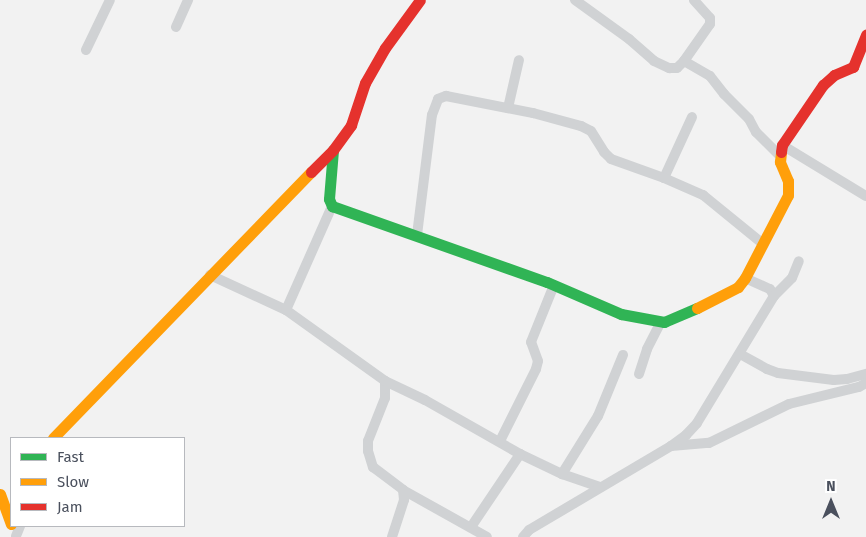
<!DOCTYPE html>
<html>
<head>
<meta charset="utf-8">
<style>
	body { margin:0 }
	#map { position:relative; width:866px; height:537px; overflow:hidden; background:#f2f2f2; font-family:"Fira Sans",sans-serif }
	div>[style] { position:absolute }
	[style*='--x'] { left:calc(var(--x)*1px); top:calc(var(--y)*1px); width:calc(var(--w)*1px); rotate:calc(var(--a)*1deg) }
	.street>* { height:10px; margin:-5px; padding:0 5px; transform-origin:5px; border-radius:5px; background:#d0d2d4 }
	.fast>* { height:11px; margin:-5.5px; padding:0 5.5px; transform-origin:5.5px; border-radius:5.5px; background:#30b455 }
	.slow>* { height:11px; margin:-5.5px; padding:0 5.5px; transform-origin:5.5px; border-radius:5.5px; background:#ff9f0a }
	.jam>* { height:11px; margin:-5.5px; padding:0 5.5px; transform-origin:5.5px; border-radius:5.5px; background:#e5322d }
	span { translate:-50% -50%; white-space:nowrap; text-align:center; line-height:1.15; -webkit-text-stroke:4.5px #fff; paint-order:stroke }
	.legend { position:absolute; left:10px; top:437px; width:175px; height:90px; box-sizing:border-box; background:#fff; border:1px solid #b7b9be; margin:0; padding:6px 9px; list-style:none; font-size:15px; color:#4a505d }
	.legend li { display:flex; align-items:center; gap:10px; height:25px }
	.legend b { width:25px; border:1px solid #b7b9be }
	.north { position:absolute; left:806px; top:477px; width:50px; height:50px; -webkit-text-stroke:4px #fff; paint-order:stroke; rotate:0deg; font-size:14px; font-weight:700; line-height:20px; text-align:center; color:#4a505d }
	.north::after { content:''; display:block; margin:auto; width:18px; height:22px; background:#4a505d; clip-path:polygon(50% 0,100% 100%,50% 72%,0 100%) }
</style>
</head>
<body>
<div id="map">
	<div class="street">
		<div style="--x:575;--y:0;--w:67;--a:35.8"></div>
		<div style="--x:629;--y:39;--w:33;--a:41"></div>
		<div style="--x:654;--y:61;--w:17;--a:25"></div>
		<div style="--x:669;--y:68;--w:8;--a:0"></div>
		<div style="--x:677;--y:68;--w:10;--a:-45"></div>
		<div style="--x:684;--y:61;--w:45;--a:-54.9"></div>
		<div style="--x:710;--y:24;--w:6;--a:-90"></div>
		<div style="--x:710;--y:18;--w:24;--a:-132"></div>
		<div style="--x:176;--y:27;--w:30;--a:-66"></div>
		<div style="--x:86;--y:50;--w:55;--a:-64.4"></div>
		<div style="--x:684;--y:61;--w:30;--a:30"></div>
		<div style="--x:710;--y:76;--w:23;--a:52"></div>
		<div style="--x:724;--y:94;--w:35;--a:45"></div>
		<div style="--x:749;--y:119;--w:15;--a:62"></div>
		<div style="--x:756;--y:132;--w:33;--a:45"></div>
		<div style="--x:508;--y:108;--w:49;--a:-77.1"></div>
		<div style="--x:782;--y:145;--w:98;--a:31.3"></div>
		<div style="--x:664;--y:178;--w:67;--a:-65.3"></div>
		<div style="--x:417;--y:235;--w:121;--a:-82.9"></div>
		<div style="--x:432;--y:115;--w:17;--a:-69"></div>
		<div style="--x:438;--y:99;--w:9;--a:-21"></div>
		<div style="--x:446;--y:96;--w:89;--a:11.1"></div>
		<div style="--x:533;--y:113;--w:50;--a:15.2"></div>
		<div style="--x:581;--y:126;--w:11;--a:27"></div>
		<div style="--x:591;--y:131;--w:25;--a:58"></div>
		<div style="--x:604;--y:152;--w:10;--a:45"></div>
		<div style="--x:611;--y:159;--w:56;--a:19.7"></div>
		<div style="--x:664;--y:178;--w:43;--a:23.6"></div>
		<div style="--x:703;--y:195;--w:77;--a:39.2"></div>
		<div style="--x:210;--y:275;--w:84;--a:24.7"></div>
		<div style="--x:286;--y:310;--w:122;--a:35.6"></div>
		<div style="--x:385;--y:381;--w:17;--a:90"></div>
		<div style="--x:385;--y:398;--w:46;--a:111.6"></div>
		<div style="--x:368;--y:441;--w:10;--a:90"></div>
		<div style="--x:368;--y:451;--w:17;--a:73"></div>
		<div style="--x:373;--y:467;--w:38;--a:37"></div>
		<div style="--x:403;--y:490;--w:10;--a:84"></div>
		<div style="--x:404;--y:500;--w:39;--a:108"></div>
		<div style="--x:745;--y:278;--w:27;--a:24"></div>
		<div style="--x:770;--y:289;--w:8;--a:60"></div>
		<div style="--x:286;--y:310;--w:114;--a:-66.1"></div>
		<div style="--x:740;--y:354;--w:31;--a:29"></div>
		<div style="--x:767;--y:369;--w:12;--a:20"></div>
		<div style="--x:778;--y:373;--w:56;--a:7.1"></div>
		<div style="--x:834;--y:380;--w:13;--a:-4"></div>
		<div style="--x:847;--y:379;--w:20;--a:-15"></div>
		<div style="--x:639;--y:374;--w:26;--a:-72"></div>
		<div style="--x:647;--y:349;--w:29;--a:-63"></div>
		<div style="--x:385;--y:381;--w:44;--a:25.4"></div>
		<div style="--x:425;--y:400;--w:109;--a:29.6"></div>
		<div style="--x:520;--y:454;--w:47;--a:25.5"></div>
		<div style="--x:562;--y:474;--w:40;--a:18.9"></div>
		<div style="--x:500;--y:441;--w:80;--a:-63.4"></div>
		<div style="--x:536;--y:369;--w:8;--a:-76"></div>
		<div style="--x:538;--y:361;--w:20;--a:-110"></div>
		<div style="--x:531;--y:342;--w:61;--a:-68"></div>
		<div style="--x:671;--y:446;--w:38;--a:-5"></div>
		<div style="--x:709;--y:443;--w:89;--a:-26"></div>
		<div style="--x:789;--y:404;--w:72;--a:-13.7"></div>
		<div style="--x:859;--y:387;--w:8;--a:-30"></div>
		<div style="--x:562;--y:474;--w:68;--a:-58.2"></div>
		<div style="--x:598;--y:416;--w:66;--a:-67.7"></div>
		<div style="--x:403;--y:490;--w:96;--a:29.2"></div>
		<div style="--x:471;--y:527;--w:88;--a:-56.1"></div>
		<div style="--x:16;--y:536;--w:11;--a:-68"></div>
		<div style="--x:523;--y:537;--w:9;--a:-49"></div>
		<div style="--x:529;--y:530;--w:165;--a:-30.6"></div>
		<div style="--x:671;--y:446;--w:19;--a:-36"></div>
		<div style="--x:686;--y:435;--w:16;--a:-47"></div>
		<div style="--x:697;--y:423;--w:149;--a:-58.8"></div>
		<div style="--x:774;--y:296;--w:25;--a:-45"></div>
		<div style="--x:792;--y:278;--w:18;--a:-68"></div>
	</div>
	<div class="fast">
		<div style="--x:333;--y:150;--w:49;--a:94.7"></div>
		<div style="--x:329;--y:199;--w:8;--a:67"></div>
		<div style="--x:332;--y:206;--w:228;--a:19.5"></div>
		<div style="--x:547;--y:282;--w:81;--a:23.4"></div>
		<div style="--x:621;--y:314;--w:44;--a:10.5"></div>
		<div style="--x:664;--y:322;--w:36;--a:-23"></div>
	</div>
	<div class="slow">
		<div style="--x:697;--y:308;--w:46;--a:-27.1"></div>
		<div style="--x:738;--y:287;--w:11;--a:-52"></div>
		<div style="--x:745;--y:278;--w:93;--a:-62.6"></div>
		<div style="--x:788;--y:195;--w:14;--a:-90"></div>
		<div style="--x:788;--y:181;--w:21;--a:-113"></div>
		<div style="--x:780;--y:162;--w:10;--a:-84"></div>
		<div style="--x:53;--y:438;--w:371;--a:-45.9"></div>
		<div style="--x:0;--y:494;--w:32;--a:70"></div>
	</div>
	<div class="jam">
		<div style="--x:781;--y:152;--w:7;--a:-82"></div>
		<div style="--x:782;--y:145;--w:73;--a:-55.7"></div>
		<div style="--x:823;--y:85;--w:15;--a:-42"></div>
		<div style="--x:834;--y:75;--w:21;--a:-23"></div>
		<div style="--x:853;--y:67;--w:35;--a:-68"></div>
		<div style="--x:311;--y:172;--w:31;--a:-45"></div>
		<div style="--x:333;--y:150;--w:31;--a:-54"></div>
		<div style="--x:351;--y:125;--w:44;--a:-71.6"></div>
		<div style="--x:365;--y:83;--w:40;--a:-60.3"></div>
		<div style="--x:385;--y:48;--w:59;--a:-53.9"></div>
	</div>
	<ul class="legend">
	<li><b style="height:6px;background:#30b455"></b>Fast</li>
	<li><b style="height:6px;background:#ff9f0a"></b>Slow</li>
	<li><b style="height:6px;background:#e5322d"></b>Jam</li>
	</ul>
	<div class="north">N</div>
</div>
</body>
</html>
